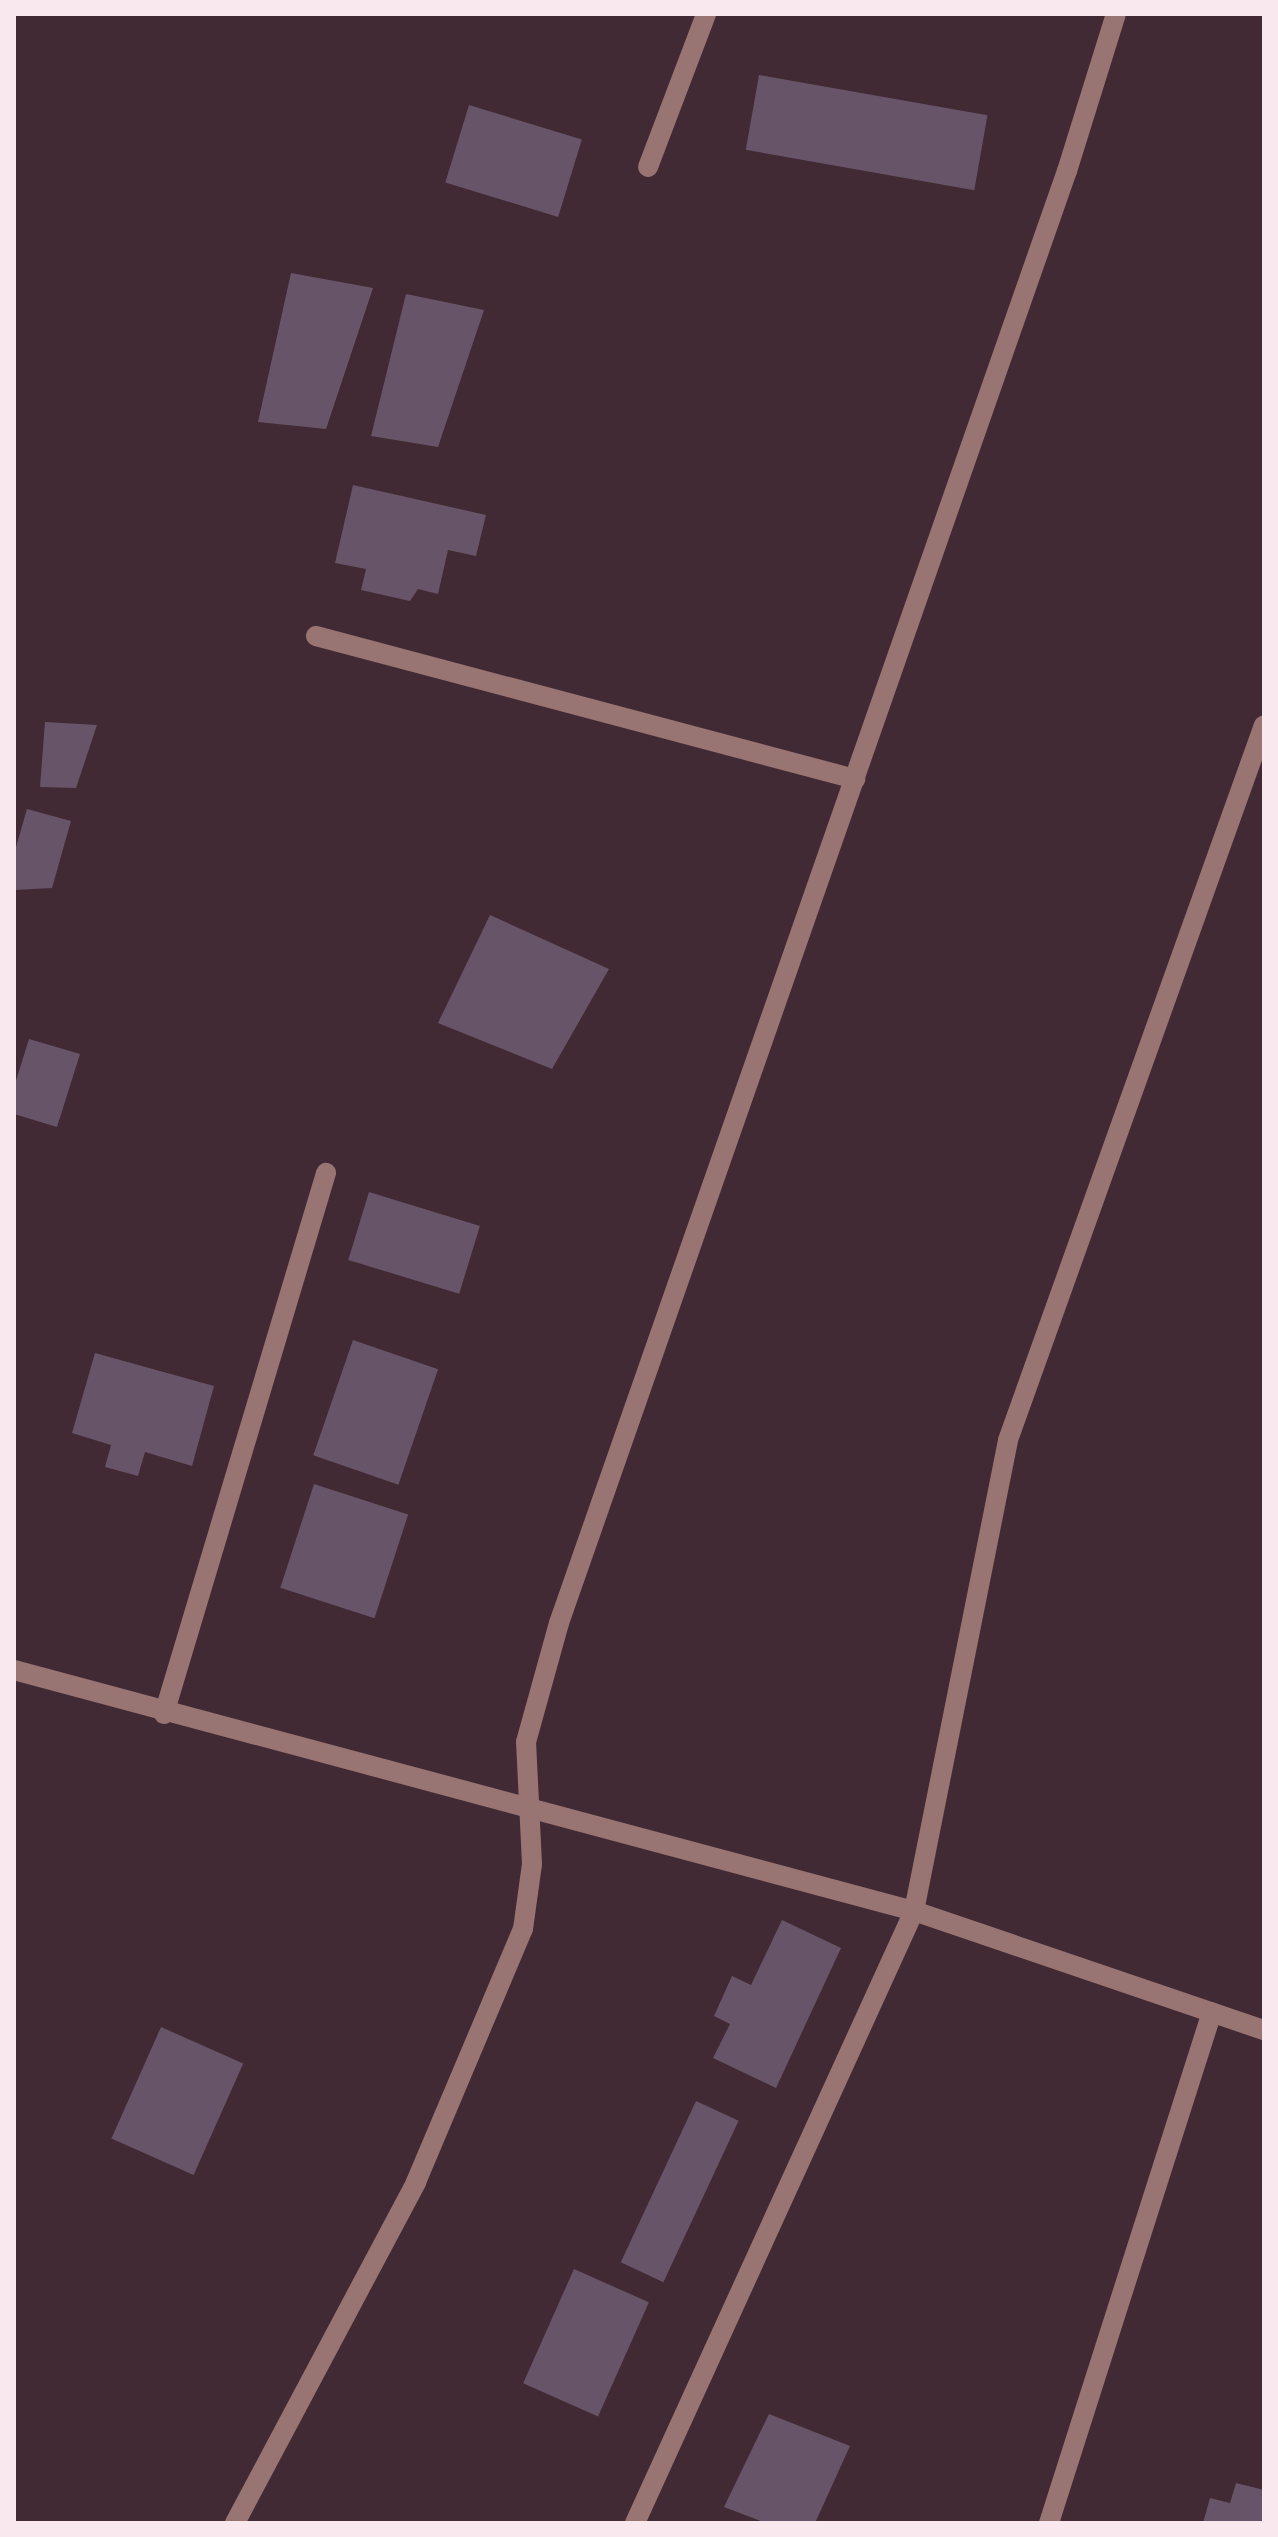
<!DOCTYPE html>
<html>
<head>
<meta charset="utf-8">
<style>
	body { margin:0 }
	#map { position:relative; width:1278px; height:2537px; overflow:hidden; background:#422a34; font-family:Poppins,sans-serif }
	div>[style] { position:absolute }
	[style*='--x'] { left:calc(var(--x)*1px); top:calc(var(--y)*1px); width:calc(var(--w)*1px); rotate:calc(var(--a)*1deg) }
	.building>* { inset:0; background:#675468; transform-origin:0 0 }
	.minor>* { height:20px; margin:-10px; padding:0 10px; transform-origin:10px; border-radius:10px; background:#987472 }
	span { translate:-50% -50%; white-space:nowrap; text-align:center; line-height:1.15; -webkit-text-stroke:6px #422a34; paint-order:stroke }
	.frame { position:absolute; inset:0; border:16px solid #f9e9ef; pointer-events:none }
</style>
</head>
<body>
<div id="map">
	<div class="building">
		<div style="left:759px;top:75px;width:232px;height:76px;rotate:10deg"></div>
		<div style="left:469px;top:105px;width:118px;height:81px;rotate:17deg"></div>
		<div style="clip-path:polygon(291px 273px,373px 288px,326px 429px,258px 422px)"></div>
		<div style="clip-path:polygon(406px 294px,484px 310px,438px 447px,371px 436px)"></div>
		<div style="clip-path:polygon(353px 485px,486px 515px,476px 556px,448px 550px,438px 594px,418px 589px,410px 601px,361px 590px,366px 569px,335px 563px)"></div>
		<div style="clip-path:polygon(45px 722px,97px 725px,76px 788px,40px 787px)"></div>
		<div style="clip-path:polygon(27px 809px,71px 821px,52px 888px,14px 890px,14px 854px)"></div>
		<div style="clip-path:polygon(490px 915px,609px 969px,552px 1069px,438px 1023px)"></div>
		<div style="clip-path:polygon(29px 1039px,80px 1054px,57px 1127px,14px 1114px,14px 1087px)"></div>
		<div style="left:369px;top:1192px;width:116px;height:71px;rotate:17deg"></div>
		<div style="left:353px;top:1340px;width:90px;height:122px;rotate:19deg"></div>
		<div style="clip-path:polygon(95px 1353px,214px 1386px,192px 1466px,145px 1452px,138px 1476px,105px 1467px,111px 1445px,72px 1433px)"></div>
		<div style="left:314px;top:1484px;width:99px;height:109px;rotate:18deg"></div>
		<div style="clip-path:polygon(782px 1920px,841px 1948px,776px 2088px,713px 2058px,730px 2024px,714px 2016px,732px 1976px,751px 1985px)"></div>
		<div style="left:161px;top:2027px;width:90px;height:122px;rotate:24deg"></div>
		<div style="left:696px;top:2101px;width:47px;height:178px;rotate:25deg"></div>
		<div style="left:574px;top:2269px;width:82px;height:125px;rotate:24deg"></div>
		<div style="clip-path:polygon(769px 2414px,850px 2446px,815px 2523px,766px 2523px,724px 2507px)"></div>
		<div style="clip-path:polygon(1236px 2483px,1264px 2490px,1264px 2523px,1203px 2523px,1210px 2498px,1230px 2503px)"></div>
	</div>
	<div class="minor">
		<div style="--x:648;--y:167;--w:164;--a:-69.2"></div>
		<div style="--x:316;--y:636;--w:558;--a:14.86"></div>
		<div style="--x:14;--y:1670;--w:932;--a:14.99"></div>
		<div style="--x:914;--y:1911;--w:370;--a:18.8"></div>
		<div style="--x:164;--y:1714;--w:565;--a:-73.33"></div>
		<div style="--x:235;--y:2523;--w:386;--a:-62"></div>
		<div style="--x:416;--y:2182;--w:275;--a:-67.1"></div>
		<div style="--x:523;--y:1929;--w:66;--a:-82.1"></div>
		<div style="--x:532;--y:1864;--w:122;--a:-92.8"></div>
		<div style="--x:526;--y:1742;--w:123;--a:-74.5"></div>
		<div style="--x:559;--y:1623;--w:1538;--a:-70.72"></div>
		<div style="--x:1067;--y:171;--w:164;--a:-72.7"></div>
		<div style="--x:635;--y:2523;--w:673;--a:-65.49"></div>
		<div style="--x:914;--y:1911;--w:480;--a:-78.7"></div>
		<div style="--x:1008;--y:1440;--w:759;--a:-70.3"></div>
		<div style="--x:1049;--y:2523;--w:536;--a:-72.31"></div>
	</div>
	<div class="frame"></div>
</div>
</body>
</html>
